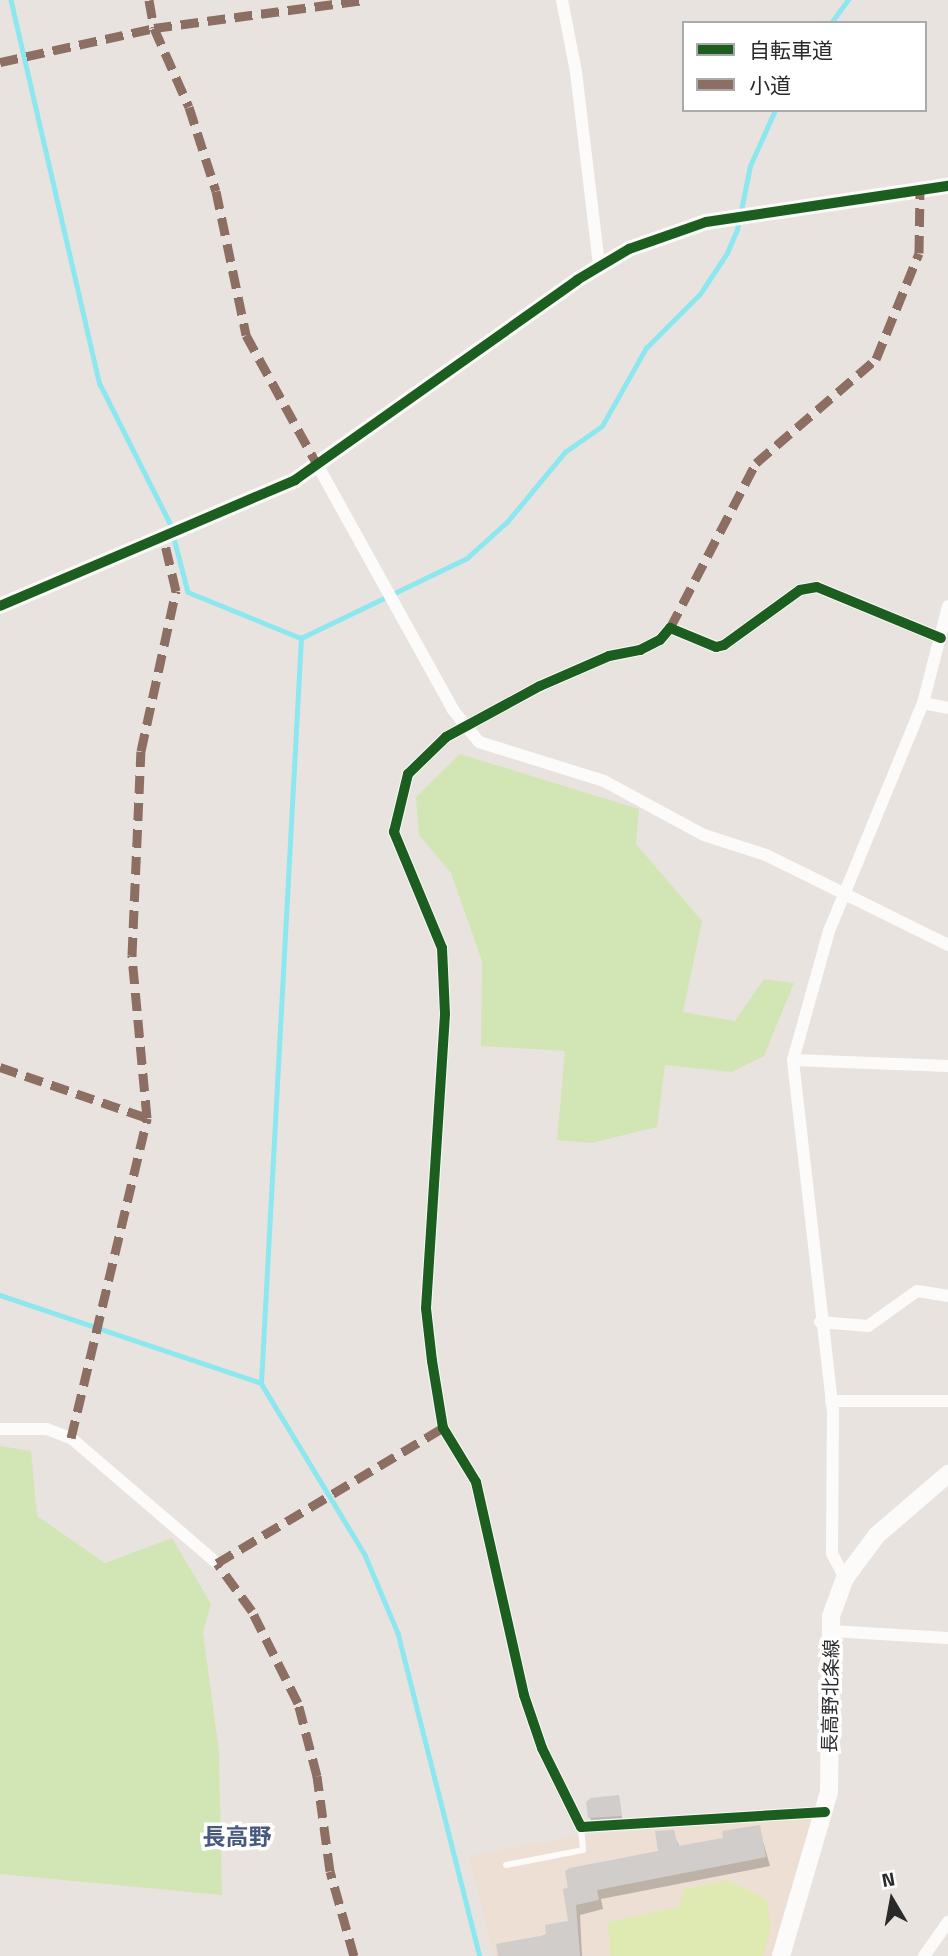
<!DOCTYPE html>
<html>
<head>
<meta charset="utf-8">
<style>
	body { margin:0 }
	#map { position:relative; width:948px; height:1956px; overflow:hidden; background:#e9e3df; font-family:"Titillium Web","Noto Sans JP",sans-serif }
	div>[style] { position:absolute }
	[style*='--x'] { left:calc(var(--x)*1px); top:calc(var(--y)*1px); width:calc(var(--w)*1px); rotate:calc(var(--a)*1deg) }
	.education>* { inset:0; background:#eddfd3 }
	.green>* { inset:0; background:#d2e5b5 }
	.pitch>* { inset:0; background:#dfeab2 }
	.shadow>* { inset:0; background:#0003 }
	.stream>* { height:4.5px; margin:-2.25px; padding:0 2.25px; transform-origin:2.25px; border-radius:2.25px; background:#8de7ef }
	.building>* { inset:0; background:#d1cdca }
	.service>* { height:6px; margin:-3px; padding:0 3px; transform-origin:3px; border-radius:3px; background:#fcfbfa }
	.minor>* { height:12px; margin:-6px; padding:0 6px; transform-origin:6px; border-radius:6px; background:#fcfbfa }
	.tertiary>* { height:16px; margin:-8px; padding:0 8px; transform-origin:8px; border-radius:8px; background:#fcfbfa }
	.secondary>* { height:18px; margin:-9px; padding:0 9px; transform-origin:9px; border-radius:9px; background:#fcfbfa }
	.quiet>* { height:9px; margin-top:-4.5px; transform-origin:0; background:repeating-linear-gradient(90deg,#8d6e63 0 18px,transparent 0 27px) }
	.cycleway>* { height:10px; margin:-5px; padding:0 5px; transform-origin:5px; border-radius:5px; background:#1b5e20 }
	span { translate:-50% -50%; white-space:nowrap; text-align:center; line-height:1.15; -webkit-text-stroke:7px #fff; paint-order:stroke }
	.street-label { font-size:19px; color:#2a2a2a }
	.quarter-label { font-size:23px; color:#475a7e; font-weight:700 }
	.legend { position:absolute; left:682px; top:21px; width:245px; height:91px; box-sizing:border-box; background:#fff; border:2px solid #aaa; margin:0; padding:9px 12px; list-style:none; font-size:21px; color:#2a2a2a }
	.legend li { display:flex; align-items:center; gap:14px; height:35px }
	.legend b { width:35px; border:2px solid #aaa }
	.north { position:absolute; left:857px; top:1865px; width:70px; height:70px; -webkit-text-stroke:5px #fff; paint-order:stroke; rotate:350deg; font-size:19px; font-weight:700; line-height:28px; text-align:center; color:#2a2a2a }
	.north::after { content:''; display:block; margin:auto; width:24px; height:32px; background:#2a2a2a; clip-path:polygon(50% 0,100% 100%,50% 72%,0 100%) }
</style>
</head>
<body>
<div id="map">
	<div class="education">
		<div style="clip-path:polygon(804px 1817px,814px 1821px,776px 1956px,493px 1956px,469px 1856px,577px 1836px)"></div>
	</div>
	<div class="green">
		<div style="clip-path:polygon(460px 754px,639px 809px,636px 844px,702px 921px,683px 1012px,735px 1021px,764px 979px,794px 983px,764px 1056px,731px 1072px,665px 1065px,657px 1127px,591px 1143px,557px 1140px,565px 1051px,481px 1046px,482px 961px,451px 873px,419px 835px,416px 797px)"></div>
		<div style="clip-path:polygon(0 1446px,31px 1451px,37px 1516px,105px 1563px,172px 1538px,211px 1604px,203px 1633px,219px 1751px,222px 1895px,0 1874px)"></div>
	</div>
	<div class="pitch">
		<div style="clip-path:polygon(728px 1880px,766px 1899px,771px 1926px,763px 1956px,610px 1956px,608px 1922px,679px 1907px,684px 1889px)"></div>
	</div>
	<div class="shadow">
		<div style="clip-path:polygon(619px 1797px,622px 1818px,591px 1820px,590px 1817px)"></div>
		<div style="clip-path:polygon(759px 1827px,770px 1866px,601px 1899px,603px 1909px,580px 1915px,582px 1956px,500px 1956px,570px 1923px,567px 1872px,660px 1853px,673px 1832px,680px 1848px,725px 1839px)"></div>
	</div>
	<div class="stream">
		<div style="--x:11;--y:0;--w:394;--a:77"></div>
		<div style="--x:100;--y:384;--w:156;--a:63.3"></div>
		<div style="--x:170;--y:523;--w:71;--a:75.4"></div>
		<div style="--x:188;--y:592;--w:122;--a:22.2"></div>
		<div style="--x:831;--y:23;--w:29;--a:-54"></div>
		<div style="--x:0;--y:1295;--w:275;--a:18.6"></div>
		<div style="--x:261;--y:1383;--w:201;--a:58.8"></div>
		<div style="--x:365;--y:1555;--w:85;--a:67.1"></div>
		<div style="--x:398;--y:1633;--w:333;--a:75.8"></div>
		<div style="--x:261;--y:1383;--w:746;--a:-86.93"></div>
		<div style="--x:301;--y:638;--w:184;--a:-25.7"></div>
		<div style="--x:467;--y:558;--w:54;--a:-42"></div>
		<div style="--x:507;--y:522;--w:91;--a:-50.4"></div>
		<div style="--x:565;--y:452;--w:45;--a:-35.1"></div>
		<div style="--x:602;--y:426;--w:90;--a:-60.6"></div>
		<div style="--x:646;--y:348;--w:76;--a:-45"></div>
		<div style="--x:700;--y:294;--w:49;--a:-56.6"></div>
		<div style="--x:727;--y:253;--w:25;--a:-67"></div>
		<div style="--x:737;--y:230;--w:65;--a:-78.5"></div>
		<div style="--x:750;--y:166;--w:61;--a:-65.9"></div>
	</div>
	<div class="building">
		<div style="clip-path:polygon(619px 1795px,622px 1816px,588px 1818px,586px 1802px,591px 1798px)"></div>
		<div style="clip-path:polygon(760px 1825px,766px 1857px,597px 1890px,599px 1900px,576px 1905px,580px 1956px,498px 1956px,496px 1944px,546px 1935px,545px 1925px,568px 1921px,563px 1889px,568px 1888px,565px 1871px,570px 1868px,658px 1851px,655px 1831px,674px 1830px,678px 1846px,723px 1838px,722px 1831px)"></div>
	</div>
	<div class="service">
		<div style="--x:506;--y:1865;--w:78;--a:-11"></div>
		<div style="--x:583;--y:1850;--w:23;--a:-95"></div>
	</div>
	<div class="minor">
		<div style="--x:562;--y:0;--w:73;--a:79"></div>
		<div style="--x:576;--y:72;--w:195;--a:83.2"></div>
		<div style="--x:318;--y:466;--w:279;--a:61"></div>
		<div style="--x:453;--y:710;--w:41;--a:50.9"></div>
		<div style="--x:479;--y:742;--w:131;--a:17.3"></div>
		<div style="--x:604;--y:781;--w:114;--a:28.4"></div>
		<div style="--x:704;--y:835;--w:65;--a:17.9"></div>
		<div style="--x:766;--y:855;--w:203;--a:26.3"></div>
		<div style="--x:923;--y:703;--w:25;--a:11"></div>
		<div style="--x:793;--y:1060;--w:155;--a:2.2"></div>
		<div style="--x:820;--y:1322;--w:48;--a:4.8"></div>
		<div style="--x:868;--y:1326;--w:60;--a:-35.5"></div>
		<div style="--x:917;--y:1291;--w:31;--a:9"></div>
		<div style="--x:831;--y:1401;--w:117;--a:0"></div>
		<div style="--x:0;--y:1429;--w:47;--a:0"></div>
		<div style="--x:47;--y:1429;--w:26;--a:21"></div>
		<div style="--x:71;--y:1438;--w:192;--a:40.6"></div>
		<div style="--x:845;--y:1578;--w:27;--a:-118"></div>
		<div style="--x:832;--y:1554;--w:142;--a:-89.6"></div>
		<div style="--x:833;--y:1412;--w:354;--a:-96.5"></div>
		<div style="--x:793;--y:1060;--w:134;--a:-74.4"></div>
		<div style="--x:829;--y:931;--w:247;--a:-67.6"></div>
		<div style="--x:923;--y:703;--w:100;--a:-75.5"></div>
		<div style="--x:831;--y:1631;--w:117;--a:3.4"></div>
		<div style="--x:825;--y:1812;--w:244;--a:176.5"></div>
		<div style="--x:581;--y:1827;--w:88;--a:-116.3"></div>
		<div style="--x:542;--y:1748;--w:56;--a:-108.8"></div>
		<div style="--x:524;--y:1695;--w:218;--a:-102.7"></div>
		<div style="--x:476;--y:1482;--w:63;--a:-121.4"></div>
		<div style="--x:443;--y:1428;--w:68;--a:-99.3"></div>
		<div style="--x:432;--y:1361;--w:53;--a:-96.5"></div>
		<div style="--x:426;--y:1308;--w:295;--a:-86.3"></div>
		<div style="--x:445;--y:1014;--w:66;--a:-92.6"></div>
		<div style="--x:442;--y:948;--w:126;--a:-112.5"></div>
		<div style="--x:394;--y:832;--w:60;--a:-76.4"></div>
		<div style="--x:408;--y:774;--w:53;--a:-44.2"></div>
		<div style="--x:446;--y:737;--w:107;--a:-28.5"></div>
		<div style="--x:540;--y:686;--w:75;--a:-23.5"></div>
		<div style="--x:609;--y:656;--w:32;--a:-11"></div>
		<div style="--x:640;--y:650;--w:22;--a:-27"></div>
		<div style="--x:660;--y:640;--w:16;--a:-50"></div>
		<div style="--x:670;--y:628;--w:50;--a:22.4"></div>
		<div style="--x:716;--y:647;--w:8;--a:-14"></div>
		<div style="--x:724;--y:645;--w:94;--a:-35.9"></div>
		<div style="--x:800;--y:590;--w:17;--a:-10"></div>
		<div style="--x:817;--y:587;--w:134;--a:22.4"></div>
		<div style="--x:924;--y:1956;--w:42;--a:-54.8"></div>
	</div>
	<div class="tertiary">
		<div style="--x:0;--y:606;--w:321;--a:-23.1"></div>
		<div style="--x:295;--y:480;--w:346;--a:-35.3"></div>
		<div style="--x:577;--y:280;--w:61;--a:-30.8"></div>
		<div style="--x:629;--y:249;--w:82;--a:-19.3"></div>
		<div style="--x:706;--y:222;--w:245;--a:-8.5"></div>
	</div>
	<div class="secondary">
		<div style="--x:781;--y:1956;--w:171;--a:-73.7"></div>
		<div style="--x:829;--y:1792;--w:176;--a:-89.3"></div>
		<div style="--x:831;--y:1616;--w:40;--a:-69.8"></div>
		<div style="--x:845;--y:1578;--w:54;--a:-53.3"></div>
		<div style="--x:877;--y:1535;--w:94;--a:-40.7"></div>
	</div>
	<div class="quiet">
		<div style="--x:149;--y:0;--w:28;--a:80"></div>
		<div style="--x:154;--y:28;--w:86;--a:66.1"></div>
		<div style="--x:189;--y:107;--w:88;--a:72.2"></div>
		<div style="--x:216;--y:191;--w:147;--a:78.2"></div>
		<div style="--x:246;--y:335;--w:149;--a:61.2"></div>
		<div style="--x:0;--y:62;--w:158;--a:-12.4"></div>
		<div style="--x:154;--y:28;--w:212;--a:-7.6"></div>
		<div style="--x:670;--y:628;--w:186;--a:-62.5"></div>
		<div style="--x:756;--y:463;--w:159;--a:-40.9"></div>
		<div style="--x:876;--y:359;--w:114;--a:-67.9"></div>
		<div style="--x:919;--y:253;--w:63;--a:-89.1"></div>
		<div style="--x:0;--y:1067;--w:156;--a:19.1"></div>
		<div style="--x:71;--y:1438;--w:329;--a:-76.6"></div>
		<div style="--x:147;--y:1118;--w:164;--a:-95.3"></div>
		<div style="--x:132;--y:955;--w:204;--a:-87.5"></div>
		<div style="--x:141;--y:751;--w:164;--a:-77.7"></div>
		<div style="--x:176;--y:591;--w:57;--a:-103.3"></div>
		<div style="--x:354;--y:1956;--w:88;--a:-105.8"></div>
		<div style="--x:330;--y:1871;--w:96;--a:-97.8"></div>
		<div style="--x:317;--y:1776;--w:75;--a:-104.6"></div>
		<div style="--x:298;--y:1703;--w:103;--a:-116.6"></div>
		<div style="--x:252;--y:1611;--w:59;--a:-126.1"></div>
		<div style="--x:217;--y:1563;--w:263;--a:-30.9"></div>
	</div>
	<div class="cycleway">
		<div style="--x:0;--y:606;--w:321;--a:-23.1"></div>
		<div style="--x:295;--y:480;--w:346;--a:-35.3"></div>
		<div style="--x:577;--y:280;--w:61;--a:-30.8"></div>
		<div style="--x:629;--y:249;--w:82;--a:-19.3"></div>
		<div style="--x:706;--y:222;--w:245;--a:-8.5"></div>
		<div style="--x:825;--y:1812;--w:244;--a:176.5"></div>
		<div style="--x:581;--y:1827;--w:88;--a:-116.3"></div>
		<div style="--x:542;--y:1748;--w:56;--a:-108.8"></div>
		<div style="--x:524;--y:1695;--w:218;--a:-102.7"></div>
		<div style="--x:476;--y:1482;--w:63;--a:-121.4"></div>
		<div style="--x:443;--y:1428;--w:68;--a:-99.3"></div>
		<div style="--x:432;--y:1361;--w:53;--a:-96.5"></div>
		<div style="--x:426;--y:1308;--w:295;--a:-86.3"></div>
		<div style="--x:445;--y:1014;--w:66;--a:-92.6"></div>
		<div style="--x:442;--y:948;--w:126;--a:-112.5"></div>
		<div style="--x:394;--y:832;--w:60;--a:-76.4"></div>
		<div style="--x:408;--y:774;--w:53;--a:-44.2"></div>
		<div style="--x:446;--y:737;--w:107;--a:-28.5"></div>
		<div style="--x:540;--y:686;--w:75;--a:-23.5"></div>
		<div style="--x:609;--y:656;--w:32;--a:-11"></div>
		<div style="--x:640;--y:650;--w:22;--a:-27"></div>
		<div style="--x:660;--y:640;--w:16;--a:-50"></div>
		<div style="--x:670;--y:628;--w:50;--a:22.4"></div>
		<div style="--x:716;--y:647;--w:8;--a:-14"></div>
		<div style="--x:724;--y:645;--w:94;--a:-35.9"></div>
		<div style="--x:800;--y:590;--w:17;--a:-10"></div>
		<div style="--x:817;--y:587;--w:134;--a:22.4"></div>
	</div>
	<div class="street-label">
		<span style="left:830px;top:1696px;rotate:-89deg">長高野北条線</span>
	</div>
	<div class="quarter-label">
		<span style="left:237px;top:1837px">長高野</span>
	</div>
	<ul class="legend">
	<li><b style="height:9px;background:#1b5e20"></b>自転車道</li>
	<li><b style="height:9px;background:#8d6e63"></b>小道</li>
	</ul>
	<div class="north">N</div>
</div>
</body>
</html>
